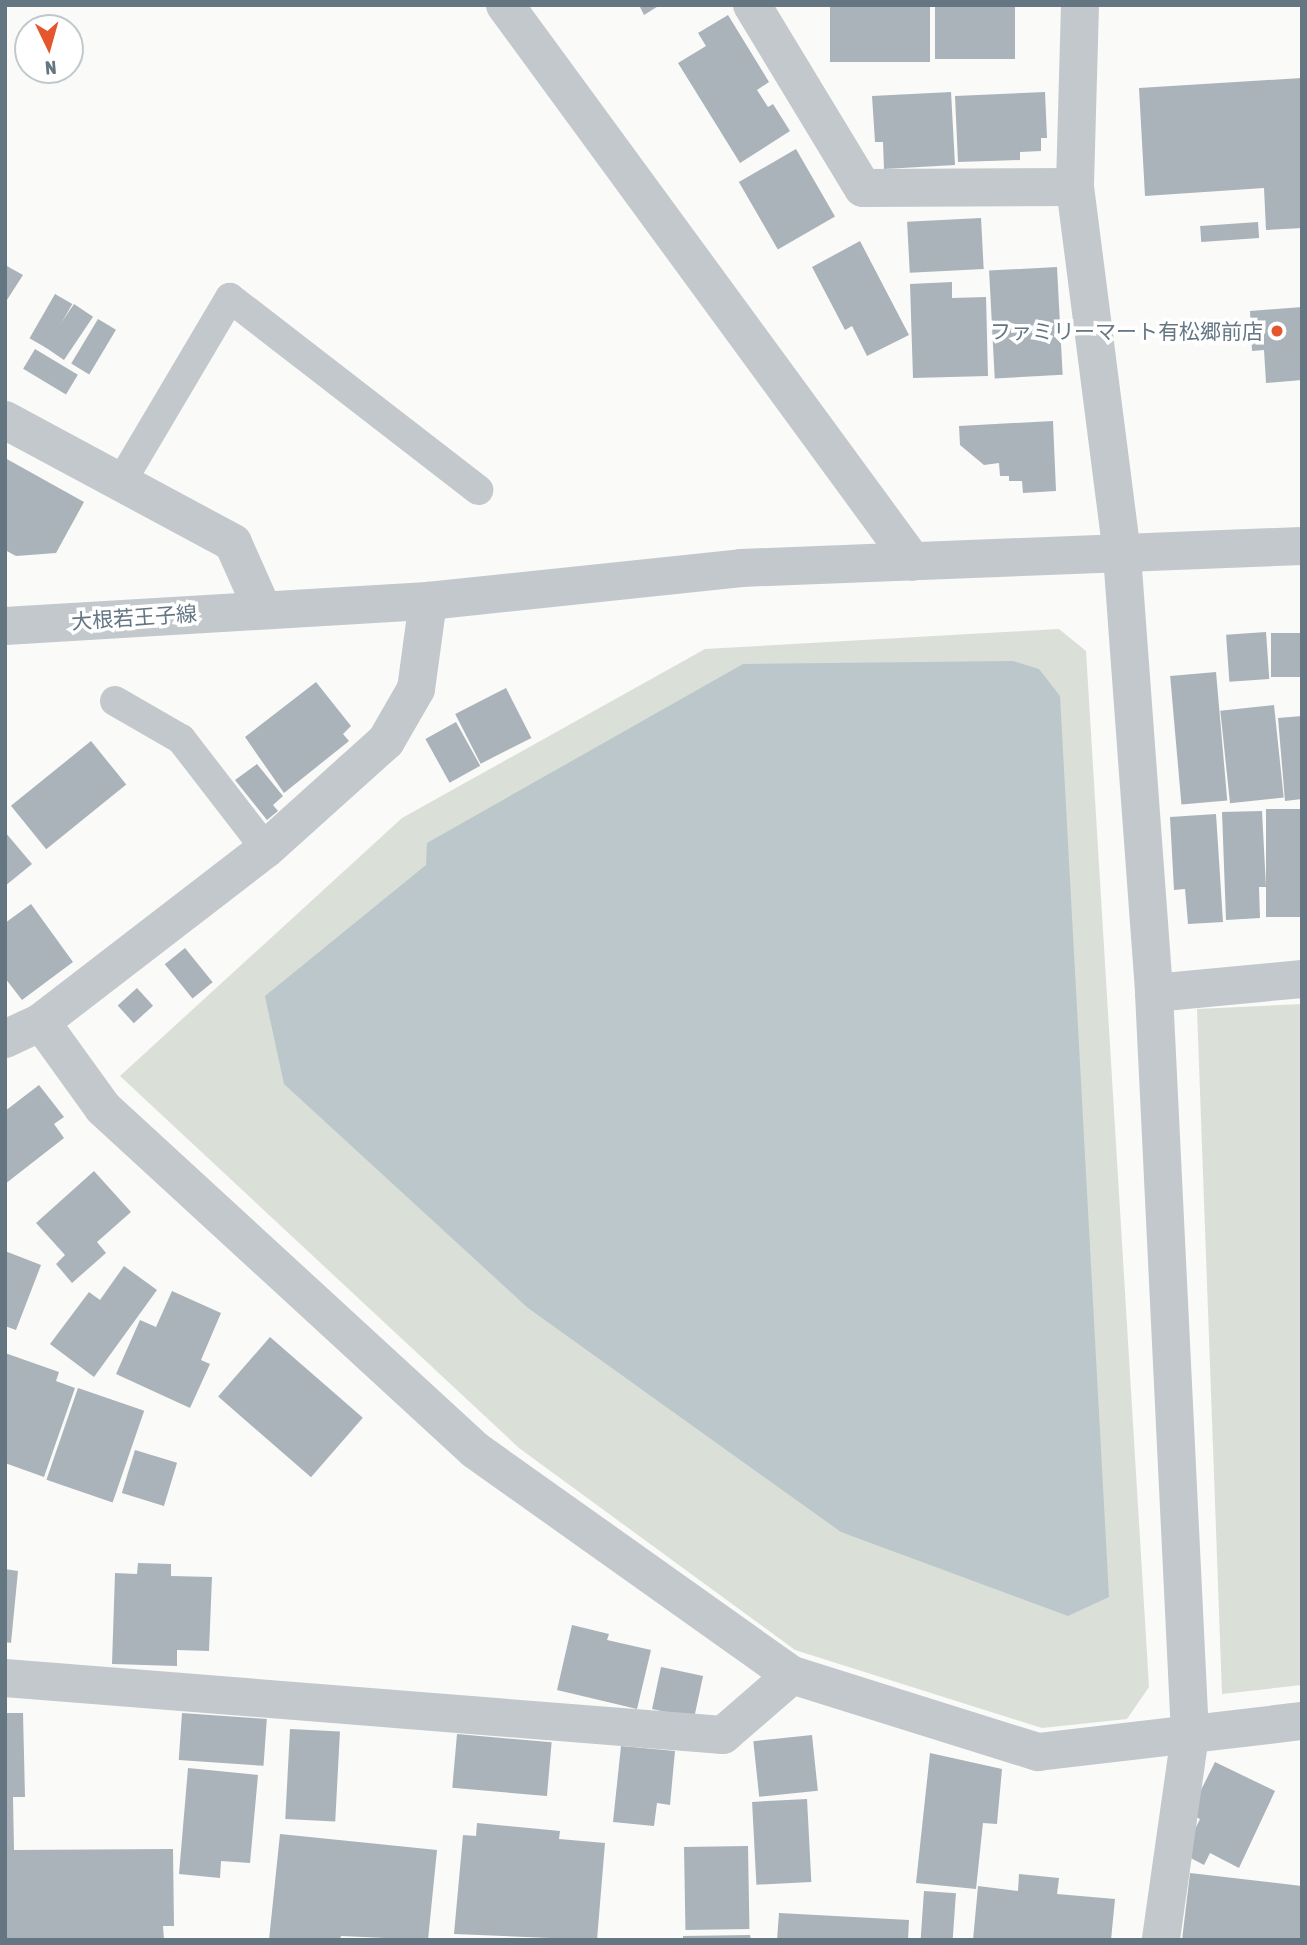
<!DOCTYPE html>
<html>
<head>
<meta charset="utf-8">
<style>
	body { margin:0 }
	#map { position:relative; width:1307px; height:1945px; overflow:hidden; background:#fafaf8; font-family:"Asap Condensed","Noto Sans JP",sans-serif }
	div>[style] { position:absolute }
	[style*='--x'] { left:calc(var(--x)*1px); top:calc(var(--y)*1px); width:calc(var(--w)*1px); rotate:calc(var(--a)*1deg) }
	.green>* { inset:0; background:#dadfd7 }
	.water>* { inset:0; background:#bbc7cb }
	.building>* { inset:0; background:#aab3b9; transform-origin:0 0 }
	.service>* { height:30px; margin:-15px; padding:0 15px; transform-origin:15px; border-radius:15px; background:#c3c8cc }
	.minor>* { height:38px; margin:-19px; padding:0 19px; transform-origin:19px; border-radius:19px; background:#c3c8cc }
	.tertiary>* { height:38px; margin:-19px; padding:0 19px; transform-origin:19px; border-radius:19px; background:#c3c8cc }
	.dots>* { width:19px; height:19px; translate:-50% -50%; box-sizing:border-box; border:4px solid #fff; border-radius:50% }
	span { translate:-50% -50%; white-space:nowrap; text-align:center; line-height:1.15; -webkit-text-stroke:7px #fff; paint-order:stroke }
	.poi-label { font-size:21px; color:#657683 }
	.right { translate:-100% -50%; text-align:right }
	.street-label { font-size:21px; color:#657683 }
	.frame { position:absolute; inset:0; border:7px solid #657683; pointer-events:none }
	.north { position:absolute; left:14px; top:14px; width:70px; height:70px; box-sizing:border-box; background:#fff; border:2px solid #c1c8cd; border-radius:50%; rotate:175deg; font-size:19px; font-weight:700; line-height:28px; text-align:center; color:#657683 }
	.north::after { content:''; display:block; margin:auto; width:24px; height:32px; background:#e4572e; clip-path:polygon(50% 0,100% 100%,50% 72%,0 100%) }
</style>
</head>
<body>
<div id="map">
	<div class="green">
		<div style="clip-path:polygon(1059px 629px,1086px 651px,1149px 1687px,1127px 1719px,1042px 1728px,795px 1650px,519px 1448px,120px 1076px,402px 818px,705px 649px)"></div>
		<div style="clip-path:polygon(1302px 1004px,1302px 1685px,1222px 1694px,1197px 1009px)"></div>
	</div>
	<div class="water">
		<div style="clip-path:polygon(1013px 661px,1039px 669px,1060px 696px,1109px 1597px,1068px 1616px,841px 1532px,528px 1308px,284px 1084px,265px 996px,426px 865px,427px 843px,743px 664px)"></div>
	</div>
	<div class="building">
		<div style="clip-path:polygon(639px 5px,660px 5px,644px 15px)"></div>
		<div style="left:830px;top:5px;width:100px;height:57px"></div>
		<div style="left:935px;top:5px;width:80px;height:54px"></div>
		<div style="clip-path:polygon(728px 15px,769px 82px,757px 90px,768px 107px,773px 104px,790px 131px,740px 163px,678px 63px,706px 46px,698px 33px)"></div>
		<div style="clip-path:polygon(1302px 78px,1302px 228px,1266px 230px,1264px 188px,1145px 196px,1139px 88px)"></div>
		<div style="clip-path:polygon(951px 92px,955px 165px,884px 169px,883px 142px,875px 142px,872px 96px)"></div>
		<div style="clip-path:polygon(1045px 92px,1047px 138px,1041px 138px,1041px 151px,1020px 152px,1020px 160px,958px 162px,955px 96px)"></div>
		<div style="left:796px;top:149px;width:78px;height:66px;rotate:60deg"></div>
		<div style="left:981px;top:218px;width:51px;height:74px;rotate:87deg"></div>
		<div style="left:1258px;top:222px;width:16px;height:58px;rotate:86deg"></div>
		<div style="clip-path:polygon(860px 241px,909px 335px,867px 356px,852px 326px,845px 330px,812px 267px)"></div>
		<div style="clip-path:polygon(5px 265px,23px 275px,5px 303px)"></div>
		<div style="left:1057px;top:267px;width:108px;height:68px;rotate:87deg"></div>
		<div style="clip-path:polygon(952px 282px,952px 298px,986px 297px,988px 376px,913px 378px,910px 284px)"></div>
		<div style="left:55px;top:294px;width:20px;height:51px;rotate:30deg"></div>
		<div style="left:74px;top:304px;width:23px;height:52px;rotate:34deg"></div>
		<div style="clip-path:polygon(1302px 307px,1302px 380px,1266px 383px,1264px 350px,1252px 351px,1250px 311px)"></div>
		<div style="left:98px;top:319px;width:21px;height:52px;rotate:31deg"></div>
		<div style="left:35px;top:349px;width:50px;height:23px;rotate:31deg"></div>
		<div style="clip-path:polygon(1053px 421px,1056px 491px,1023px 493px,1022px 481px,1009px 481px,1009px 476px,1000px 476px,999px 463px,984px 465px,960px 445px,959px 426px)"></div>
		<div style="clip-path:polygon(5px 458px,84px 502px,56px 553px,16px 556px,5px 550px)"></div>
		<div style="left:1266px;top:632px;width:47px;height:40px;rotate:86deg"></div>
		<div style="left:1302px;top:633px;width:44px;height:31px;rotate:90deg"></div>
		<div style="left:1216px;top:672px;width:129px;height:46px;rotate:85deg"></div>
		<div style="clip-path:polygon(316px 682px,351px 726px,343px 734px,349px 741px,284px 793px,245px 737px)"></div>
		<div style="left:506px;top:688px;width:56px;height:57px;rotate:63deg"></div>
		<div style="left:1274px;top:705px;width:93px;height:54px;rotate:84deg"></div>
		<div style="clip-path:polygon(1302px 716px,1302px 799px,1285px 801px,1278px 718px)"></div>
		<div style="left:456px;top:722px;width:50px;height:35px;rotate:61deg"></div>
		<div style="left:91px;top:741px;width:56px;height:103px;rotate:51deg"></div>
		<div style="clip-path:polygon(257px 764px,283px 796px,273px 805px,278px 811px,267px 820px,235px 780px)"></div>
		<div style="left:1302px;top:809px;width:108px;height:36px;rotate:90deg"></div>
		<div style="clip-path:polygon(1262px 811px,1266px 887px,1259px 887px,1260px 918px,1226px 920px,1222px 812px)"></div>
		<div style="clip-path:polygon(1216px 814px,1223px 922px,1188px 924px,1185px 889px,1174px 890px,1170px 817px)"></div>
		<div style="clip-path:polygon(5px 832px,32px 864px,5px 886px)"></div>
		<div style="clip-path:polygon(31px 904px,73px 962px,22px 1000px,5px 978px,5px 923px)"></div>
		<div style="left:185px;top:948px;width:44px;height:26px;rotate:51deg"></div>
		<div style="left:137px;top:988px;width:24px;height:26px;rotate:48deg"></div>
		<div style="clip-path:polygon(39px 1085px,64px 1117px,54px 1124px,64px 1138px,5px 1184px,5px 1111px)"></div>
		<div style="clip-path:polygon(94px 1171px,131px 1212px,97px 1242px,106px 1253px,72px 1283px,56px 1264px,65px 1255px,36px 1223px)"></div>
		<div style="clip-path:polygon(5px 1251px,41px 1265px,16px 1330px,5px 1326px)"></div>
		<div style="clip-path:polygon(124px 1266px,157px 1290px,94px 1377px,50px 1344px,89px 1292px,100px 1300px)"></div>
		<div style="clip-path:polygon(172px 1291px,221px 1313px,201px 1360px,210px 1364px,190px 1408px,116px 1374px,140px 1320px,156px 1327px)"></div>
		<div style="left:270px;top:1337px;width:123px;height:79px;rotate:41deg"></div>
		<div style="clip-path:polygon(5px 1353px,59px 1372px,56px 1381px,75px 1388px,44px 1477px,5px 1463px)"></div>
		<div style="left:78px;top:1388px;width:70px;height:97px;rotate:19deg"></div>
		<div style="left:135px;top:1450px;width:44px;height:45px;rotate:17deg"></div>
		<div style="clip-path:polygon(138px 1563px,171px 1564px,171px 1576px,212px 1577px,209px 1651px,177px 1650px,177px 1666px,112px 1664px,115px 1573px,137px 1574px)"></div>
		<div style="clip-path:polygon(5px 1569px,18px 1571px,11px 1643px,5px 1642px)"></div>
		<div style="clip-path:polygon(572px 1625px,609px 1634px,607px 1640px,651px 1650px,637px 1709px,557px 1690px)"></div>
		<div style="left:661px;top:1667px;width:43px;height:43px;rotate:12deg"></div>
		<div style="clip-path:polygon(5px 1713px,23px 1713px,25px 1797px,13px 1797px,14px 1850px,173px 1849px,174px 1926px,163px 1926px,164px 1940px,5px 1940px)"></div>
		<div style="left:182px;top:1713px;width:85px;height:47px;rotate:4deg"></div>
		<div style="left:290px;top:1729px;width:50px;height:90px;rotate:3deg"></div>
		<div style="left:457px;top:1734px;width:95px;height:54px;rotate:5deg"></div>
		<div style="left:812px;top:1735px;width:56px;height:59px;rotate:84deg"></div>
		<div style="clip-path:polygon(621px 1746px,675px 1751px,670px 1805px,657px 1803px,654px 1826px,613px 1822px)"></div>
		<div style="clip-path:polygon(930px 1753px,1002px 1769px,997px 1824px,983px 1823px,976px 1889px,916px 1883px)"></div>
		<div style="clip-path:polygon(1215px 1762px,1275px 1791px,1239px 1868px,1210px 1853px,1204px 1865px,1183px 1854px,1200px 1819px,1189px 1814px)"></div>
		<div style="clip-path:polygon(188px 1768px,258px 1775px,250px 1863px,221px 1861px,220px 1878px,179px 1874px)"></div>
		<div style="left:807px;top:1799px;width:83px;height:55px;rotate:87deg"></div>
		<div style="clip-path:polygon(477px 1823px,560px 1831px,559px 1839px,605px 1843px,597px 1940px,454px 1934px,463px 1835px,476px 1836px)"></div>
		<div style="clip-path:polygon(280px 1834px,437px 1850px,428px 1940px,341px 1936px,340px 1940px,269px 1940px)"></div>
		<div style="left:748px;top:1846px;width:83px;height:64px;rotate:89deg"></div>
		<div style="clip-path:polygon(1190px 1873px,1302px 1886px,1302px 1940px,1182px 1940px)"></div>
		<div style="clip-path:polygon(1019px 1874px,1059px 1878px,1057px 1894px,1115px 1899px,1111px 1940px,973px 1940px,978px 1886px,1018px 1891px)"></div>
		<div style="left:924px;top:1891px;width:32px;height:49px;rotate:4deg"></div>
		<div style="clip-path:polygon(779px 1913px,909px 1920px,908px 1940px,777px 1940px)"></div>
		<div style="clip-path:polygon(750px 1935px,751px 1940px,683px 1940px,683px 1936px)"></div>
	</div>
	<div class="service">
		<div style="--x:121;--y:482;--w:214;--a:-59.4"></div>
		<div style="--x:230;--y:298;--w:314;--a:37.7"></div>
		<div style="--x:115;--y:701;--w:76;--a:29.9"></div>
		<div style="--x:181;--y:739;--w:139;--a:52.3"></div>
	</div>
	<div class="minor">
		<div style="--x:505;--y:5;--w:690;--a:53.78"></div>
		<div style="--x:752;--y:5;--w:214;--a:58.8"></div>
		<div style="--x:863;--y:188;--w:212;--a:-0.3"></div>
		<div style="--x:1080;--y:5;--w:182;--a:91.6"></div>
		<div style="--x:1075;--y:187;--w:371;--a:82.7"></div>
		<div style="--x:1122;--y:555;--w:439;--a:85.8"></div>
		<div style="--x:1154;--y:993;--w:743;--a:87.22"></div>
		<div style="--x:1190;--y:1735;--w:207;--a:98.1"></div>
		<div style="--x:5;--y:420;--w:259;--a:28.3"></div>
		<div style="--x:233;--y:543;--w:71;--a:66"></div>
		<div style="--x:1154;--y:993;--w:149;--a:-5.4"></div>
		<div style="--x:41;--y:1022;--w:106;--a:54.2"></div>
		<div style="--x:103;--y:1108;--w:505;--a:42.59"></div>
		<div style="--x:475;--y:1450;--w:389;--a:35.4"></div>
		<div style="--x:792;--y:1675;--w:258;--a:17.4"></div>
		<div style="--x:1038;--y:1752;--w:266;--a:-6.7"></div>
		<div style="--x:5;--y:1039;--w:40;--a:-25"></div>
		<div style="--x:41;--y:1022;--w:284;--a:-37.6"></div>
		<div style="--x:266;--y:849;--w:161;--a:-42"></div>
		<div style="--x:386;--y:741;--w:60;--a:-60"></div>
		<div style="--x:416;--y:689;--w:89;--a:-82.2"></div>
		<div style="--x:5;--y:1678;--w:720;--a:4.54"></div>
		<div style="--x:723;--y:1735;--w:91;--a:-41"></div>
	</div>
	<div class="tertiary">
		<div style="--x:5;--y:626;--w:424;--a:-3.4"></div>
		<div style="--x:428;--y:601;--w:315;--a:-6"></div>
		<div style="--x:741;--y:568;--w:561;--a:-2.25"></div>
	</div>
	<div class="dots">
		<div style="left:1277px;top:331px;background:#e4572e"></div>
	</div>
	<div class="poi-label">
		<span class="right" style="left:1263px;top:331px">ファミリーマート有松郷前店</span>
	</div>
	<div class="street-label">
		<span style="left:134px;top:617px;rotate:-4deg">大根若王子線</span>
	</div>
	<div class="frame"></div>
	<div class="north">N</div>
</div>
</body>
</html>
